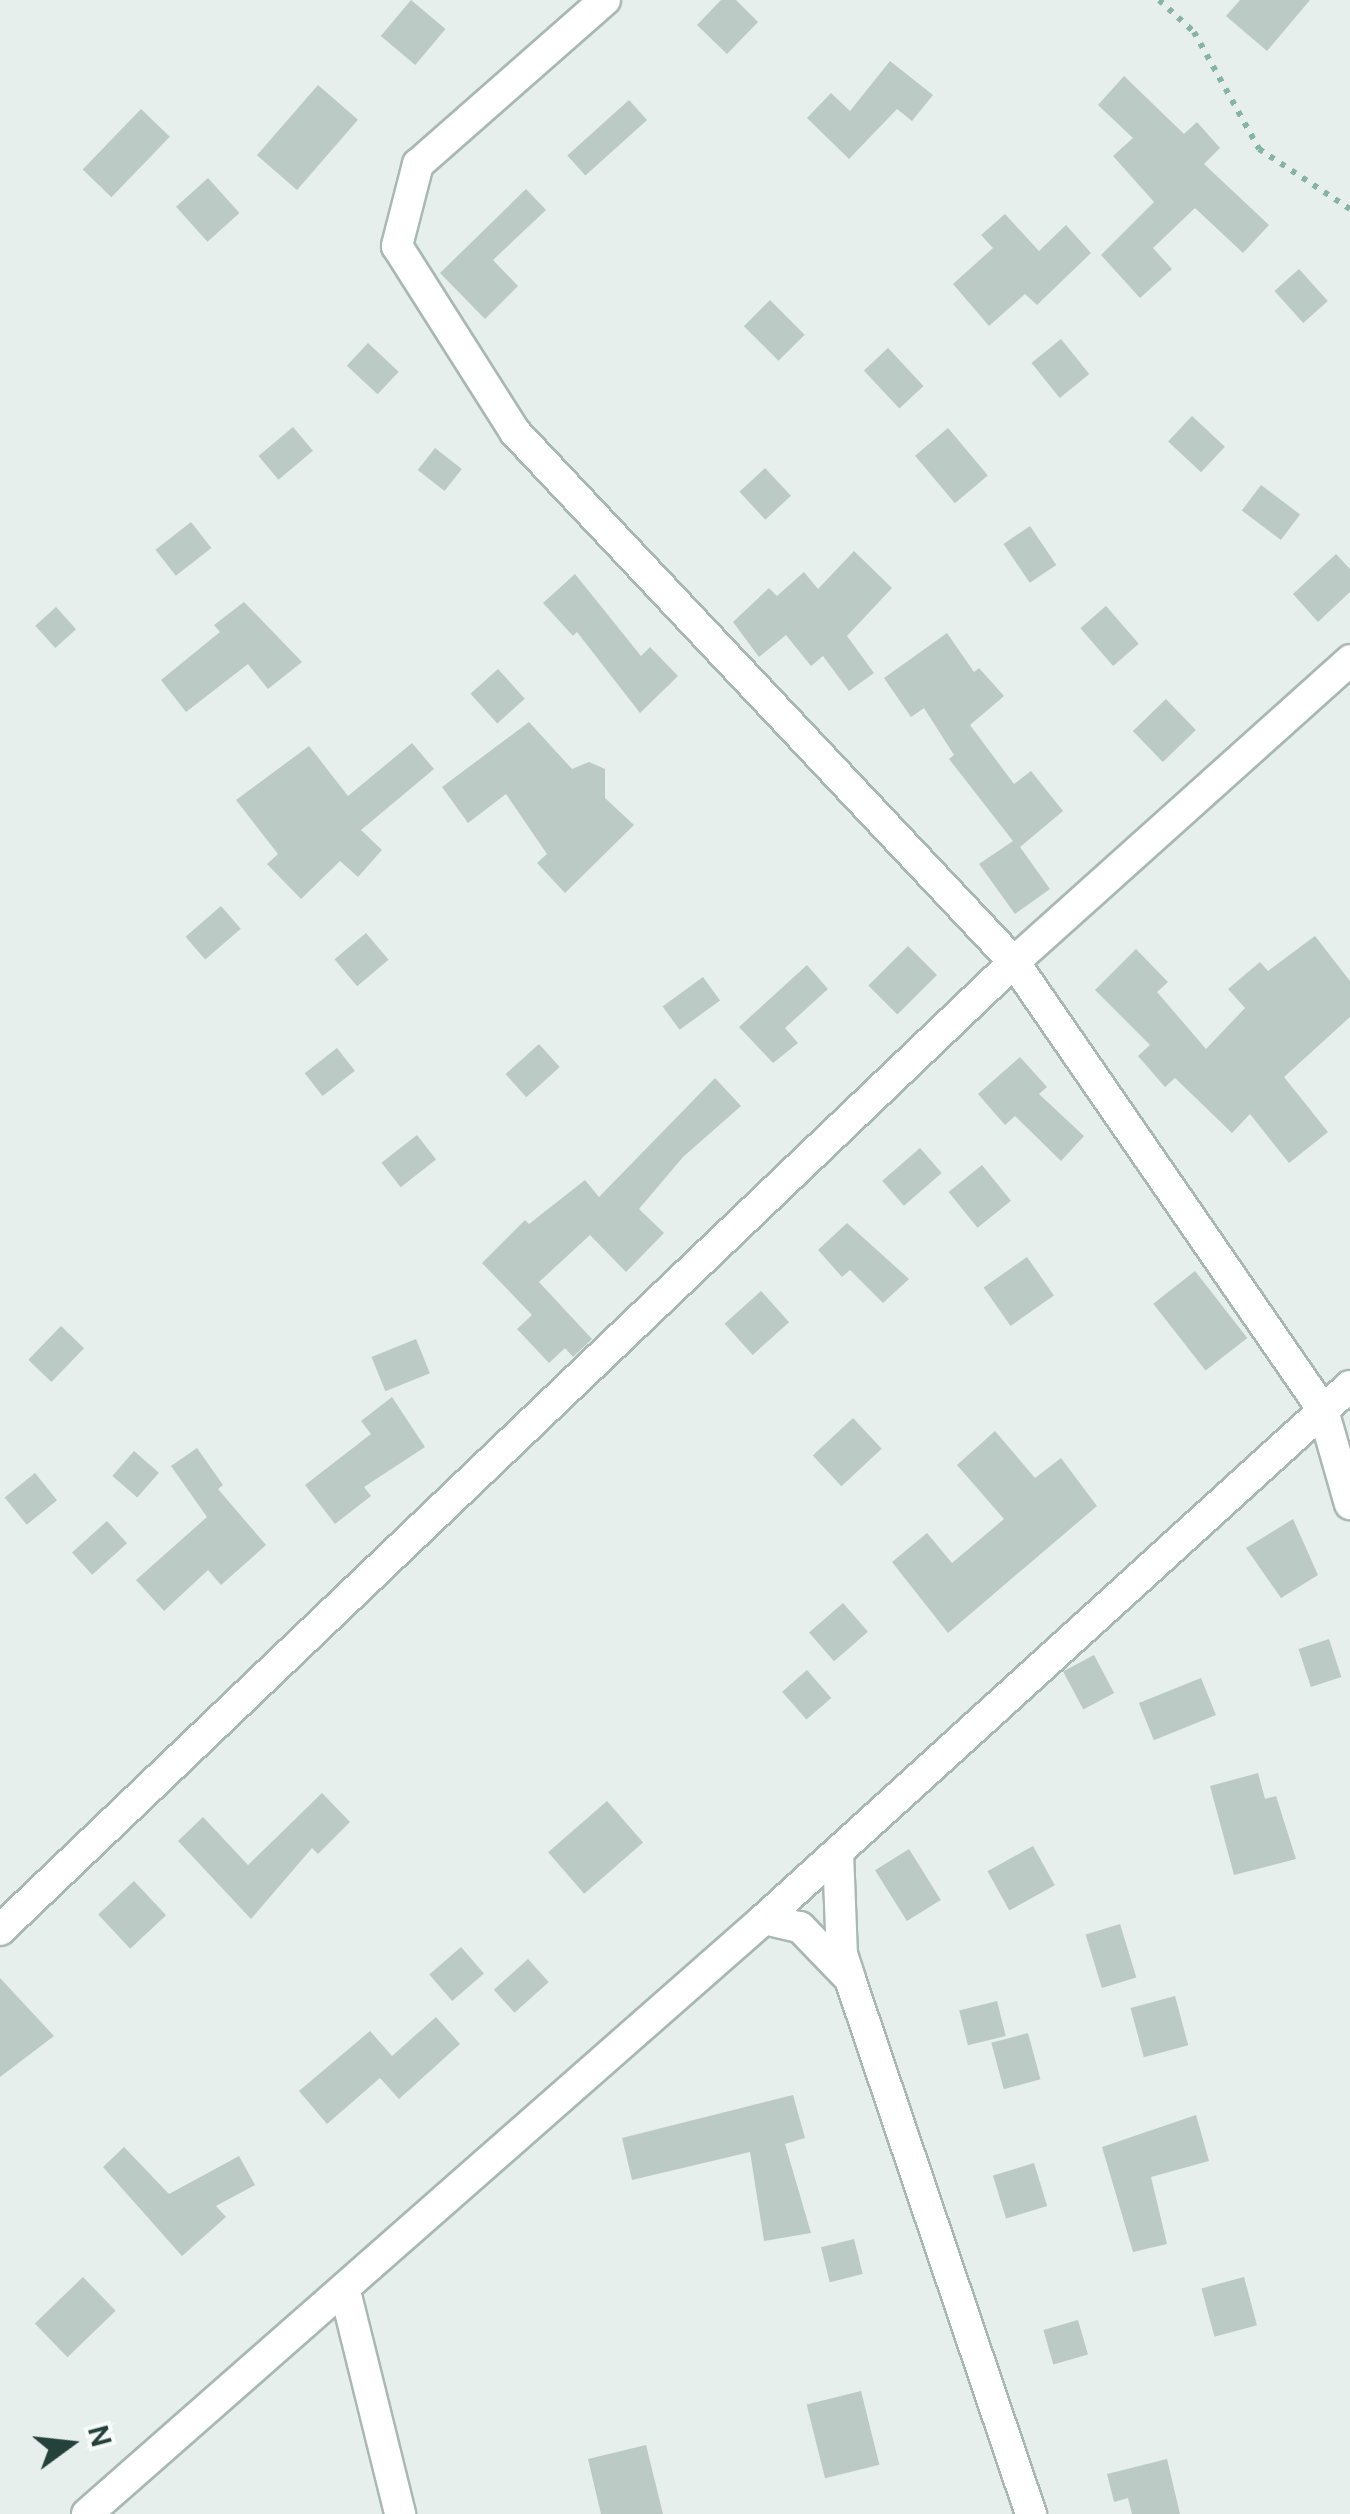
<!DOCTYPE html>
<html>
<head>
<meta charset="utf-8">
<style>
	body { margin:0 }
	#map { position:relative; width:1350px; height:2514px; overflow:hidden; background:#e6efeb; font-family:"DM Sans",sans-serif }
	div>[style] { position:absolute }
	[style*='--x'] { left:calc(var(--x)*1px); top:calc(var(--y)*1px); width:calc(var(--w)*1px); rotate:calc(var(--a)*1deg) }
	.building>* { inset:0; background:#bbcac4; transform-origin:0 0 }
	.path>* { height:6px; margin-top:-3px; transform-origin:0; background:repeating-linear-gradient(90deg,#86b3a5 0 5px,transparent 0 13px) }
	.roads { filter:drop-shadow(2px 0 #a8b8b2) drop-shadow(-2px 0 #a8b8b2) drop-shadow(0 2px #a8b8b2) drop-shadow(0 -2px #a8b8b2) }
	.minor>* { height:30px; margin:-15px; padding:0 15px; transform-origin:15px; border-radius:15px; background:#fff }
	.tertiary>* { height:30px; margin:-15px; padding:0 15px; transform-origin:15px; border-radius:15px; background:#fff }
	span { translate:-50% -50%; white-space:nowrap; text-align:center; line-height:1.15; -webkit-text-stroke:10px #f7fbf9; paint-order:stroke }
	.north { position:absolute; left:20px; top:2394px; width:100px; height:100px; -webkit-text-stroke:8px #f7fbf9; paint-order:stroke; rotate:75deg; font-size:28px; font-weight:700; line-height:40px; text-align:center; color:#24423a }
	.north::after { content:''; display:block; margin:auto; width:35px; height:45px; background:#24423a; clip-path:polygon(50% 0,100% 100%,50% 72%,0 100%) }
</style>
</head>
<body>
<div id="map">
	<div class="building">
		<div style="left:411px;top:0;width:45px;height:47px;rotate:40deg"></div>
		<div style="clip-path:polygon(721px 0,736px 0,758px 22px,727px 54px,697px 25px)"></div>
		<div style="clip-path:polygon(1240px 0,1310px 0,1267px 51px,1226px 16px)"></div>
		<div style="clip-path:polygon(890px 61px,933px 95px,912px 121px,897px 109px,849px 159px,807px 118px,831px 93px,850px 111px)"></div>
		<div style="clip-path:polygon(1124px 76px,1184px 134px,1197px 122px,1220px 148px,1204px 164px,1269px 225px,1243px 253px,1195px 208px,1153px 248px,1172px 269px,1140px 298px,1101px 255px,1154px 202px,1113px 156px,1133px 138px,1098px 105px)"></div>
		<div style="left:318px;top:85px;width:53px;height:93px;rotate:41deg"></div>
		<div style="left:629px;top:100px;width:27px;height:83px;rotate:48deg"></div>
		<div style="left:141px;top:109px;width:40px;height:84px;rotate:44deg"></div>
		<div style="left:208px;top:178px;width:47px;height:43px;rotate:48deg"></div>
		<div style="clip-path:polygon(526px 189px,546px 210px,493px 260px,518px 286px,485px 319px,440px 273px)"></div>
		<div style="clip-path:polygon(1005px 214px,1039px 251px,1066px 225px,1091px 253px,1037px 305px,1025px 294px,989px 326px,953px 284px,993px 248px,981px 235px)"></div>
		<div style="left:1299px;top:269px;width:43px;height:33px;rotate:48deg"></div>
		<div style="left:770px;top:300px;width:49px;height:37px;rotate:45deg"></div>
		<div style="left:1061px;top:339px;width:45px;height:38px;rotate:51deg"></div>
		<div style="left:368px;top:343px;width:42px;height:31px;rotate:43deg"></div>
		<div style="left:888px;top:348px;width:52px;height:33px;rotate:47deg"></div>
		<div style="left:1192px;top:416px;width:45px;height:35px;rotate:43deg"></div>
		<div style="left:293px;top:427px;width:31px;height:45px;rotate:50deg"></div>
		<div style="left:948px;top:428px;width:62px;height:43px;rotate:50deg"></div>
		<div style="left:435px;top:448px;width:34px;height:28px;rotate:38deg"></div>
		<div style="left:765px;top:468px;width:38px;height:35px;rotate:47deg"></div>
		<div style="left:1261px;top:485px;width:49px;height:32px;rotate:37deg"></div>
		<div style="left:191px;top:522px;width:33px;height:45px;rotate:52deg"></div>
		<div style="left:1030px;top:526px;width:47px;height:32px;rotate:56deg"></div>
		<div style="clip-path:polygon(854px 551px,892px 588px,847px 636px,874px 673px,849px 691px,823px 656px,811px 666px,786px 635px,759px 657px,733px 622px,769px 588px,777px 596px,804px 572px,818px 589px)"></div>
		<div style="clip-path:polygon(1336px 554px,1350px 569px,1350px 592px,1318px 622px,1293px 594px)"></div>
		<div style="clip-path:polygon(575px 574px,641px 656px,650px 647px,678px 676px,640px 713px,577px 632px,573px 636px,543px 603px)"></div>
		<div style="clip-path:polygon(244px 602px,302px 662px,268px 689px,248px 664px,186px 712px,161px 680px,220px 632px,214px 625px)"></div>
		<div style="left:1106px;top:606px;width:50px;height:34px;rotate:49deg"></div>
		<div style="left:56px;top:607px;width:30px;height:28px;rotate:48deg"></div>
		<div style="clip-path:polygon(947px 633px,974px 672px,979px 668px,1004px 696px,970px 725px,1014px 784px,1031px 771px,1063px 811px,1020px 847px,1050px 889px,1015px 914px,979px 864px,1013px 841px,949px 759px,954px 755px,924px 708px,911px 717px,884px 678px)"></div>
		<div style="left:498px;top:669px;width:40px;height:37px;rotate:48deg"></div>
		<div style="left:1166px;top:699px;width:43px;height:46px;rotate:46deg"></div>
		<div style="clip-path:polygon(529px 722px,572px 769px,589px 762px,605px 769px,605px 798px,634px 825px,565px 893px,537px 863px,547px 854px,506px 794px,468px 823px,442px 787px)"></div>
		<div style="clip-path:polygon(412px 743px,434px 769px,361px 830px,382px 850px,358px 877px,340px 861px,301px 899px,267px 864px,278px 854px,236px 800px,309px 746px,348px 796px)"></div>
		<div style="left:221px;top:906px;width:30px;height:47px;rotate:49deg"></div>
		<div style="left:366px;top:933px;width:35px;height:41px;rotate:50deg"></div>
		<div style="clip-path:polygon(1315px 936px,1350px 981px,1350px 1017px,1284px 1077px,1328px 1132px,1289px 1163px,1250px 1114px,1232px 1133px,1175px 1078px,1165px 1087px,1138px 1056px,1150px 1045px,1095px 990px,1136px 949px,1168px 982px,1157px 992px,1206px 1049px,1245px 1008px,1228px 989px,1260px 962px,1268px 971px)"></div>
		<div style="left:908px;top:946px;width:41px;height:56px;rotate:45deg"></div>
		<div style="clip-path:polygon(807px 965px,828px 989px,785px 1028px,798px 1043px,773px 1063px,739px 1027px)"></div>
		<div style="left:703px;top:977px;width:29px;height:50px;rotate:54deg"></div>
		<div style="left:539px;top:1044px;width:31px;height:45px;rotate:48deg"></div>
		<div style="left:337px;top:1048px;width:29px;height:41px;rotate:52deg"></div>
		<div style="clip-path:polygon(1020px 1057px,1047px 1087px,1039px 1094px,1084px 1136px,1061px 1161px,1015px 1116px,1005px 1125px,978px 1094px)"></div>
		<div style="clip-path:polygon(715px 1078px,741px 1106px,683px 1157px,639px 1209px,664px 1233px,626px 1272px,590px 1235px,539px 1282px,592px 1339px,573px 1357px,565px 1348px,549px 1363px,517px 1329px,532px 1315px,482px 1263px,525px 1220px,529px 1224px,585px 1180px,599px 1197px)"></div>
		<div style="left:417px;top:1135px;width:31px;height:45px;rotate:52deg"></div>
		<div style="left:920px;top:1148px;width:33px;height:50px;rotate:49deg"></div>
		<div style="left:982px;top:1165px;width:46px;height:43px;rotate:51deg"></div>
		<div style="clip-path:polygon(847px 1223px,909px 1279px,883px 1303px,850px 1270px,842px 1277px,818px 1250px)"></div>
		<div style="left:1027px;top:1257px;width:47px;height:53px;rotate:55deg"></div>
		<div style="left:1195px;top:1271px;width:85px;height:53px;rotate:52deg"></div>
		<div style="left:761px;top:1291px;width:42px;height:49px;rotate:48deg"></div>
		<div style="left:61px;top:1326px;width:32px;height:47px;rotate:44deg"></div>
		<div style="left:416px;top:1339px;width:37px;height:48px;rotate:68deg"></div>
		<div style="clip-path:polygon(392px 1397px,425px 1447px,364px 1487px,371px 1496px,335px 1524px,305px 1485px,371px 1434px,361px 1421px)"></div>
		<div style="left:853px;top:1418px;width:42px;height:55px;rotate:47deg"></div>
		<div style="clip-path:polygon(995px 1431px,1035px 1478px,1061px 1458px,1097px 1506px,948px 1633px,892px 1562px,927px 1533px,952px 1563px,1004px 1519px,957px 1465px)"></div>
		<div style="clip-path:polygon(197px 1448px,223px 1485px,218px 1489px,266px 1545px,221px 1585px,208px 1570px,164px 1611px,136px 1580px,207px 1517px,171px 1466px)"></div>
		<div style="left:134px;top:1451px;width:33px;height:33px;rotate:41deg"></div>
		<div style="left:35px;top:1473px;width:35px;height:39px;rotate:51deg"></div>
		<div style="clip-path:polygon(1293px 1519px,1318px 1575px,1281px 1598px,1246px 1548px)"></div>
		<div style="left:107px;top:1521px;width:30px;height:47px;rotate:48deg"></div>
		<div style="left:843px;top:1603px;width:38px;height:45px;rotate:49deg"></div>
		<div style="left:1329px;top:1639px;width:40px;height:32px;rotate:72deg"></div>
		<div style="left:1094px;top:1655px;width:43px;height:35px;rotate:62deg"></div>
		<div style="left:807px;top:1670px;width:37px;height:33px;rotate:49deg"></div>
		<div style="left:1201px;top:1678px;width:40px;height:67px;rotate:68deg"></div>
		<div style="clip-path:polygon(1258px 1773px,1265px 1799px,1276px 1796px,1296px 1859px,1234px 1875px,1210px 1786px)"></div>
		<div style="clip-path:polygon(322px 1793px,350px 1822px,318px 1854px,312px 1848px,251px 1919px,178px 1841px,203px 1817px,248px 1865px)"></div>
		<div style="left:607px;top:1801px;width:55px;height:78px;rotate:49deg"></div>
		<div style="left:1033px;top:1846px;width:45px;height:52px;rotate:61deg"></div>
		<div style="left:909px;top:1849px;width:60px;height:40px;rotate:58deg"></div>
		<div style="left:134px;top:1881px;width:47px;height:49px;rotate:47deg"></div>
		<div style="left:1120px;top:1924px;width:56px;height:36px;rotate:73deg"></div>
		<div style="left:461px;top:1947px;width:35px;height:42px;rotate:49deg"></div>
		<div style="left:528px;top:1959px;width:31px;height:46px;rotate:48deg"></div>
		<div style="clip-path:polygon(0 1978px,54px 2036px,0 2077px)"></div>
		<div style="left:1175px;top:1996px;width:51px;height:46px;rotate:75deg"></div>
		<div style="left:997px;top:2001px;width:36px;height:39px;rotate:76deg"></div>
		<div style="clip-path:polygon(436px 2017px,460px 2044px,399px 2099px,380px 2078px,327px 2124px,299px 2091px,370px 2031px,392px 2056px)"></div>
		<div style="left:1028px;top:2033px;width:48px;height:38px;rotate:75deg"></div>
		<div style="clip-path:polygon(793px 2095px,805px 2138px,785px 2144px,811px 2233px,764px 2241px,750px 2152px,632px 2180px,622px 2138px)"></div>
		<div style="clip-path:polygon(1196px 2115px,1209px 2161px,1151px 2177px,1167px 2244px,1133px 2252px,1102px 2147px)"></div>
		<div style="clip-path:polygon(124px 2147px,169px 2194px,239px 2156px,255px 2185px,216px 2206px,226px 2217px,182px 2256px,103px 2167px)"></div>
		<div style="left:1034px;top:2163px;width:45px;height:43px;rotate:73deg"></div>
		<div style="left:854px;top:2239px;width:36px;height:34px;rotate:76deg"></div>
		<div style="left:83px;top:2277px;width:47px;height:67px;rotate:46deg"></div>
		<div style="left:1244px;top:2277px;width:50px;height:44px;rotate:75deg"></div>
		<div style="left:1078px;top:2320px;width:36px;height:36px;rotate:74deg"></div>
		<div style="left:861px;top:2391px;width:76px;height:56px;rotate:76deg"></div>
		<div style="clip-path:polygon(646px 2445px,663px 2514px,601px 2514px,588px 2459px)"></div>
		<div style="clip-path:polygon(1167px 2459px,1180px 2514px,1132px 2514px,1128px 2498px,1114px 2502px,1107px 2474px)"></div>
	</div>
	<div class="path">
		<div style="--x:1159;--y:0;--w:47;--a:42.4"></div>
		<div style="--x:1194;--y:32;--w:134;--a:60.9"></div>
		<div style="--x:1259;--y:149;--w:109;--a:33.4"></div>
	</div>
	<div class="roads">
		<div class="minor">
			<div style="--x:605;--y:0;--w:249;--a:138.7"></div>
			<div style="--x:418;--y:164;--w:85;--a:104.4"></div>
			<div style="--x:397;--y:246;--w:220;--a:57.6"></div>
			<div style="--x:515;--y:432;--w:728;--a:46.73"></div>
			<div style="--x:1014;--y:962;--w:544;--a:55.4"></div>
			<div style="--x:1323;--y:1410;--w:98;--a:74"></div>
			<div style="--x:838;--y:1852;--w:102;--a:87.8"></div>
			<div style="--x:842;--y:1954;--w:26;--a:72"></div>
			<div style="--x:764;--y:1919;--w:37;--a:13"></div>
			<div style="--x:800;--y:1927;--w:72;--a:46.1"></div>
			<div style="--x:850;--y:1979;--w:565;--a:71.31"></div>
			<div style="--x:0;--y:1930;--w:1402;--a:-43.67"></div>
			<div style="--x:1014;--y:962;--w:452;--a:-41.9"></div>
			<div style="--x:345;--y:2291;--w:230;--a:76.1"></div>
		</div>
		<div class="tertiary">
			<div style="--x:87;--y:2514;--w:901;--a:-41.31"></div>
			<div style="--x:764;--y:1919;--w:792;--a:-42.29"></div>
		</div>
	</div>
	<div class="north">N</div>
</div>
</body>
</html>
